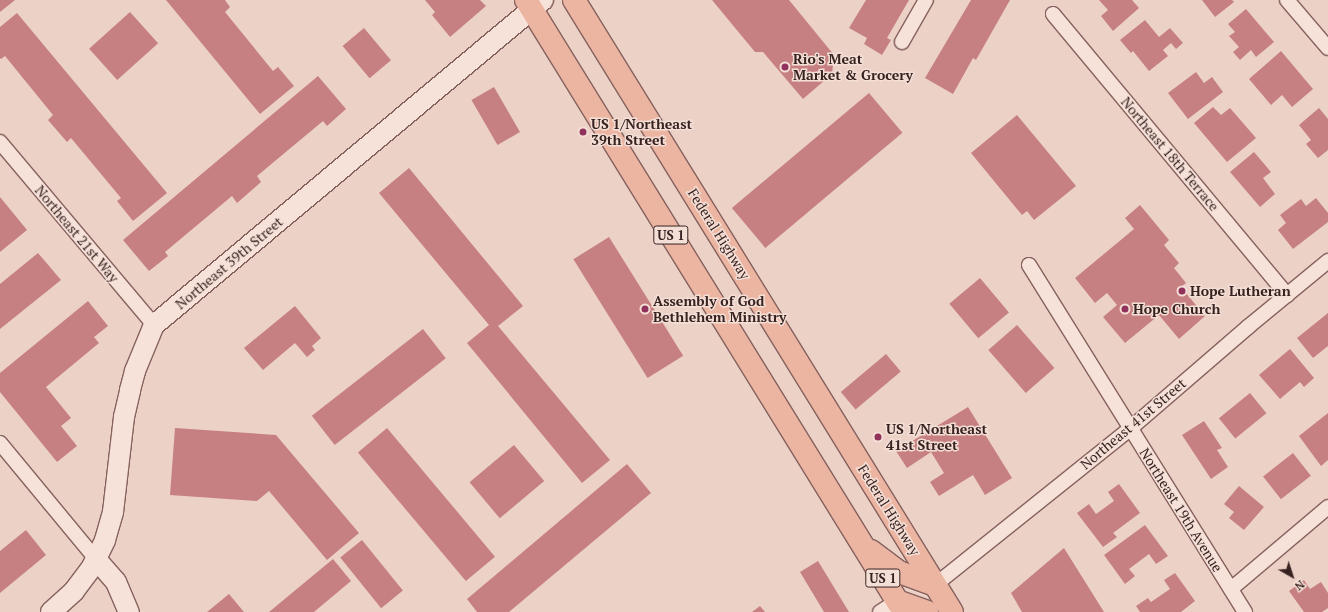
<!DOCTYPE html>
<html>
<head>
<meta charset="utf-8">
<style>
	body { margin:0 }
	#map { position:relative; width:1328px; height:612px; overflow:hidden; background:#ecd1c7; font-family:"PT Serif",serif }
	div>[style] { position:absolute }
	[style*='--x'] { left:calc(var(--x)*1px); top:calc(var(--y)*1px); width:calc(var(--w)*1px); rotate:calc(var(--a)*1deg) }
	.building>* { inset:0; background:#c78081; transform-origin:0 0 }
	.roads { filter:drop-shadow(1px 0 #86625e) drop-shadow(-1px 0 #86625e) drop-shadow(0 1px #86625e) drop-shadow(0 -1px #86625e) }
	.street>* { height:14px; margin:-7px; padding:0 7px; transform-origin:7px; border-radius:7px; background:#f7e2da }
	.secondary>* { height:20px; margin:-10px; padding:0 10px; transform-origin:10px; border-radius:10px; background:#f7e2da }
	.primary>* { height:22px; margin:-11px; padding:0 11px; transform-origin:11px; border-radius:11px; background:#ecb5a2 }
	.dots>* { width:11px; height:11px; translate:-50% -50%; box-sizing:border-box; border:2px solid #f4dfd7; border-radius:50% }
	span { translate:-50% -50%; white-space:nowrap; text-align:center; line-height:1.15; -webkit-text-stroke:3px #f4dfd7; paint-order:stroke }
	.shield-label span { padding:1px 3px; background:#f4dfd7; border:1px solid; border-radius:3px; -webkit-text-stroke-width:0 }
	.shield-label { font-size:13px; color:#382220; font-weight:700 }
	.poi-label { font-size:14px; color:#382220; font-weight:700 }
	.left { translate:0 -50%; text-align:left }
	.street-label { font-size:14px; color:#382220 }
	.north { position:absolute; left:1272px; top:556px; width:40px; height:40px; -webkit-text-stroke:3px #f4dfd7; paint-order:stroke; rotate:141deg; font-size:11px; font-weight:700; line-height:16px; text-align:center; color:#382220 }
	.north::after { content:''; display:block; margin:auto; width:14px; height:18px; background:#382220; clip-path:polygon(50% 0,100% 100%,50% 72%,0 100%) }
</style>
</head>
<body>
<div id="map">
	<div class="building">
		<div style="clip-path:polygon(0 0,15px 0,0 12px)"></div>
		<div style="clip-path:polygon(166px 0,225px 0,230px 7px,225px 12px,273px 71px,278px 67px,294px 86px,260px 114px)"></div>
		<div style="clip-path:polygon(425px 0,480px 0,486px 6px,450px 37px,432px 15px,435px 12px)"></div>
		<div style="clip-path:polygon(712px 0,789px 0,834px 55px,832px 74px,803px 99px,763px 52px,755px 52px)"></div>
		<div style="clip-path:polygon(866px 0,909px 0,887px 38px,891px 40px,882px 55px,864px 44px,867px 38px,849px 28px)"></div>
		<div style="clip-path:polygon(971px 0,1010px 0,976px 60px,973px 58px,953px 94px,925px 78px)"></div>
		<div style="clip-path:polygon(1099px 0,1132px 0,1139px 8px,1113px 31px,1101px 16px,1108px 10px)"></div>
		<div style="clip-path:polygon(1202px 0,1232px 0,1234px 2px,1215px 17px)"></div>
		<div style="clip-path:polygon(1246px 9px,1274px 42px,1256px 57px,1251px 50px,1240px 60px,1233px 52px,1239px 47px,1229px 36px,1235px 32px,1228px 24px)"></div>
		<div style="left:130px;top:12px;width:42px;height:55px;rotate:48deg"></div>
		<div style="clip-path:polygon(17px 13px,167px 193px,133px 221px,117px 201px,121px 198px,71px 138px,67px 142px,48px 120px,53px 115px,5px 56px,1px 59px,0 58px,0 27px)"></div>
		<div style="clip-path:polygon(1145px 20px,1159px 37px,1170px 28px,1183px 43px,1176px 49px,1171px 43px,1163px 50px,1168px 56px,1149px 71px,1133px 51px,1131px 53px,1120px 40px)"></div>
		<div style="left:364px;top:28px;width:42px;height:28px;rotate:50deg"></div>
		<div style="clip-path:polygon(1281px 51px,1313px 89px,1292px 107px,1282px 95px,1271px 105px,1249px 79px)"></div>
		<div style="clip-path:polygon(1196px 72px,1204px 83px,1212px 77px,1223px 92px,1188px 119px,1168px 93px)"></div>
		<div style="clip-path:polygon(318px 76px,346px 109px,327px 126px,323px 121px,257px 176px,261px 182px,237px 203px,232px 196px,165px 252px,168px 256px,149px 271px,123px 240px)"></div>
		<div style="left:494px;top:87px;width:52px;height:26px;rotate:60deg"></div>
		<div style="left:869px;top:93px;width:52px;height:179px;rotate:50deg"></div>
		<div style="clip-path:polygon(1213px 107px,1221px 115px,1230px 108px,1256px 138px,1227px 162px,1194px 123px)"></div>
		<div style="clip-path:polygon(1319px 108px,1328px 119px,1328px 150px,1318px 158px,1306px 144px,1311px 140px,1299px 125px)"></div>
		<div style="clip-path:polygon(1017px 115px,1076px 186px,1034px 220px,1027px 211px,1022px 215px,971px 153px)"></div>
		<div style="clip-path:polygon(1254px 152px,1271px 172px,1263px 178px,1275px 194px,1260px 207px,1230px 172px)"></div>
		<div style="clip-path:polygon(409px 168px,523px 306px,498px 326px,610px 460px,582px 483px,467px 343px,489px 325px,379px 193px)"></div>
		<div style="clip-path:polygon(0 197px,27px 230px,0 252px)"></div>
		<div style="clip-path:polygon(1316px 198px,1328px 213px,1328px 222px,1293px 249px,1278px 230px,1286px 223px,1280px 215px,1301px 199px,1306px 206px)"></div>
		<div style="clip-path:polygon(1140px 205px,1169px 240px,1164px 245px,1179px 263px,1174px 268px,1186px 283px,1181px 287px,1205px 316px,1179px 339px,1159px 315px,1125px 343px,1103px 317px,1117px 305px,1107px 293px,1095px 303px,1075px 278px,1134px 229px,1125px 218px)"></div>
		<div style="left:609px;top:237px;width:140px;height:42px;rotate:58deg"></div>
		<div style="clip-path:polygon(38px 253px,61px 280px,0 329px,0 284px)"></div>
		<div style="left:980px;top:278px;width:45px;height:40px;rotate:50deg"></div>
		<div style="clip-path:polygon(88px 301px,108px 326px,94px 337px,99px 343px,46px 387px,71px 418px,61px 426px,77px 446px,57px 462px,0 392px,0 373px)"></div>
		<div style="clip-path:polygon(295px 306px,321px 338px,312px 346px,315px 350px,307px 357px,295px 343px,263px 370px,244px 348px)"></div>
		<div style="clip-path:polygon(1328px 313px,1328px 346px,1313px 358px,1297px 338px)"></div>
		<div style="left:1017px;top:325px;width:57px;height:38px;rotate:49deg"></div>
		<div style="left:423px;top:329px;width:37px;height:141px;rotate:52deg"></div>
		<div style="clip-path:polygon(1290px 349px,1314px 378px,1304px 387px,1300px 382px,1280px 399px,1259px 375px)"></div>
		<div style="left:886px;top:354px;width:23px;height:59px;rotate:50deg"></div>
		<div style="left:1250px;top:393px;width:26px;height:40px;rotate:51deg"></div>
		<div style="clip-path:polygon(968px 407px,1012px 478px,985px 495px,973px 475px,939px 496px,930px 482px,944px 473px,931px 452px,907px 468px,896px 451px)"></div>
		<div style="clip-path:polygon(1328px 413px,1328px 460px,1321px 466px,1299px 436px)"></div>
		<div style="clip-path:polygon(1204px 421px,1222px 448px,1217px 450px,1228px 467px,1211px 479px,1182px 435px)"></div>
		<div style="clip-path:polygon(175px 428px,276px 435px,359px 533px,327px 560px,269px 491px,257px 501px,170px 495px)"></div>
		<div style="left:387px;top:428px;width:168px;height:38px;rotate:50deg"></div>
		<div style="left:514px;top:445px;width:47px;height:58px;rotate:50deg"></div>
		<div style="left:1293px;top:453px;width:29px;height:38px;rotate:52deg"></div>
		<div style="clip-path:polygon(627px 464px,651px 493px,509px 612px,477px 612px,467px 599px)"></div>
		<div style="clip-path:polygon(1119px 484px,1140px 513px,1113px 533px,1117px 537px,1103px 547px,1077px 513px,1089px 504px,1096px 514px,1114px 501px,1108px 492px)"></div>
		<div style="clip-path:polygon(1239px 486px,1264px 507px,1244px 530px,1229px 518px,1234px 512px,1224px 504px)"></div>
		<div style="clip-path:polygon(1145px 525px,1168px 556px,1156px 564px,1149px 554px,1129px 569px,1135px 576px,1125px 584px,1104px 555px)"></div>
		<div style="clip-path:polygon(26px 530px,46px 555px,0 593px,0 551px)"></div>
		<div style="left:362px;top:540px;width:65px;height:28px;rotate:51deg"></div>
		<div style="clip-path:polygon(1064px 548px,1104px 612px,1022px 612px,1011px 593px)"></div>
		<div style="clip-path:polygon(333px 559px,351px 581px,314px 612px,269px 612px)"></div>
		<div style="clip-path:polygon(818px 561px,849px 612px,824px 612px,800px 572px)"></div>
		<div style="clip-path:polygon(1175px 573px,1195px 601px,1181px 612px,1140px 612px,1136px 606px,1148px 598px,1151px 602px,1170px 589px,1164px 580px)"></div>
		<div style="clip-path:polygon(1304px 580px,1310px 589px,1321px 582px,1328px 593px,1328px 608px,1322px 612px,1304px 612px,1289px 591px)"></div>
		<div style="clip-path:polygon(229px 594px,244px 612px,207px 612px)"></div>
		<div style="clip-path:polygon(760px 606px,765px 612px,752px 612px)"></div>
	</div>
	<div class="roads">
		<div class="street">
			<div style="--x:1287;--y:0;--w:63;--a:49.5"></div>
			<div style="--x:1053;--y:14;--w:366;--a:50.2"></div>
			<div style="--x:902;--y:42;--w:48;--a:-60.3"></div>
			<div style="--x:0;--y:142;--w:239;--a:49.9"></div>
			<div style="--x:1029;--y:265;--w:409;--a:58.1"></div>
			<div style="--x:0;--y:443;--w:151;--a:50.4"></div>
			<div style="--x:935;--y:585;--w:251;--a:-38.7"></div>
			<div style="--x:1131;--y:428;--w:155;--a:-40.8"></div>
			<div style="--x:1248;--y:327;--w:104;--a:-39.5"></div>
			<div style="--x:1231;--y:589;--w:127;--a:-40.2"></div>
			<div style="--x:880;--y:612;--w:20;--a:-33"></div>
		</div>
		<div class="secondary">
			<div style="--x:96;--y:559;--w:30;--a:49"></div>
			<div style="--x:116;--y:582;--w:33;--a:67"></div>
			<div style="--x:51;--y:612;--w:31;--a:-42"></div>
			<div style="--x:74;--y:591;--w:30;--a:-53"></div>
			<div style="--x:92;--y:567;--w:30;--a:-64"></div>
			<div style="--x:105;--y:540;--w:29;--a:-74"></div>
			<div style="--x:113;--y:512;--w:96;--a:-83.4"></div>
			<div style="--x:124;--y:417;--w:28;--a:-77"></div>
			<div style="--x:130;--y:390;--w:20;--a:-75"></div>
			<div style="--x:135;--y:371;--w:50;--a:-67.6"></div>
			<div style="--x:154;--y:325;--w:507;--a:-39.88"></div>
		</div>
		<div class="primary">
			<div style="--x:526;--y:0;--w:719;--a:58.3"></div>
			<div style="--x:574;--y:0;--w:719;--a:58.3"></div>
			<div style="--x:871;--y:551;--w:35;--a:37"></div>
			<div style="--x:899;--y:572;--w:38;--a:20"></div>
			<div style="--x:897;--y:601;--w:32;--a:20"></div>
		</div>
	</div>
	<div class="dots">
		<div style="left:785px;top:67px;background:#92325c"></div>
		<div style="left:583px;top:132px;background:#92325c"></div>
		<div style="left:1182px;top:291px;background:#92325c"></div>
		<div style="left:645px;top:309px;background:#92325c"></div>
		<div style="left:1125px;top:309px;background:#92325c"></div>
		<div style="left:878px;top:437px;background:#92325c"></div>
	</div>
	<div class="shield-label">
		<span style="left:671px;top:235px">US 1</span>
		<span style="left:883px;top:578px">US 1</span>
	</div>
	<div class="poi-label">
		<span class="left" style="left:793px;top:67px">Rio's Meat<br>Market &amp; Grocery</span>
		<span class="left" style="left:591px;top:132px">US 1/Northeast<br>39th Street</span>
		<span class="left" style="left:1190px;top:291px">Hope Lutheran</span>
		<span class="left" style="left:653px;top:309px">Assembly of God<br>Bethlehem Ministry</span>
		<span class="left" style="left:1133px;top:309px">Hope Church</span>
		<span class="left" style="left:886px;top:437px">US 1/Northeast<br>41st Street</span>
	</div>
	<div class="street-label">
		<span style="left:1170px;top:154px;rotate:50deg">Northeast 18th Terrace</span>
		<span style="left:77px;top:234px;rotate:50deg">Northeast 21st Way</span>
		<span style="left:719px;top:234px;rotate:58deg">Federal Highway</span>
		<span style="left:229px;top:263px;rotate:-40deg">Northeast 39th Street</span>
		<span style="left:1133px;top:424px;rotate:-40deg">Northeast 41st Street</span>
		<span style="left:889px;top:510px;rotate:58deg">Federal Highway</span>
		<span style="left:1181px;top:510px;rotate:58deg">Northeast 19th Avenue</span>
	</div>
	<div class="north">N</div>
</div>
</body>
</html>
